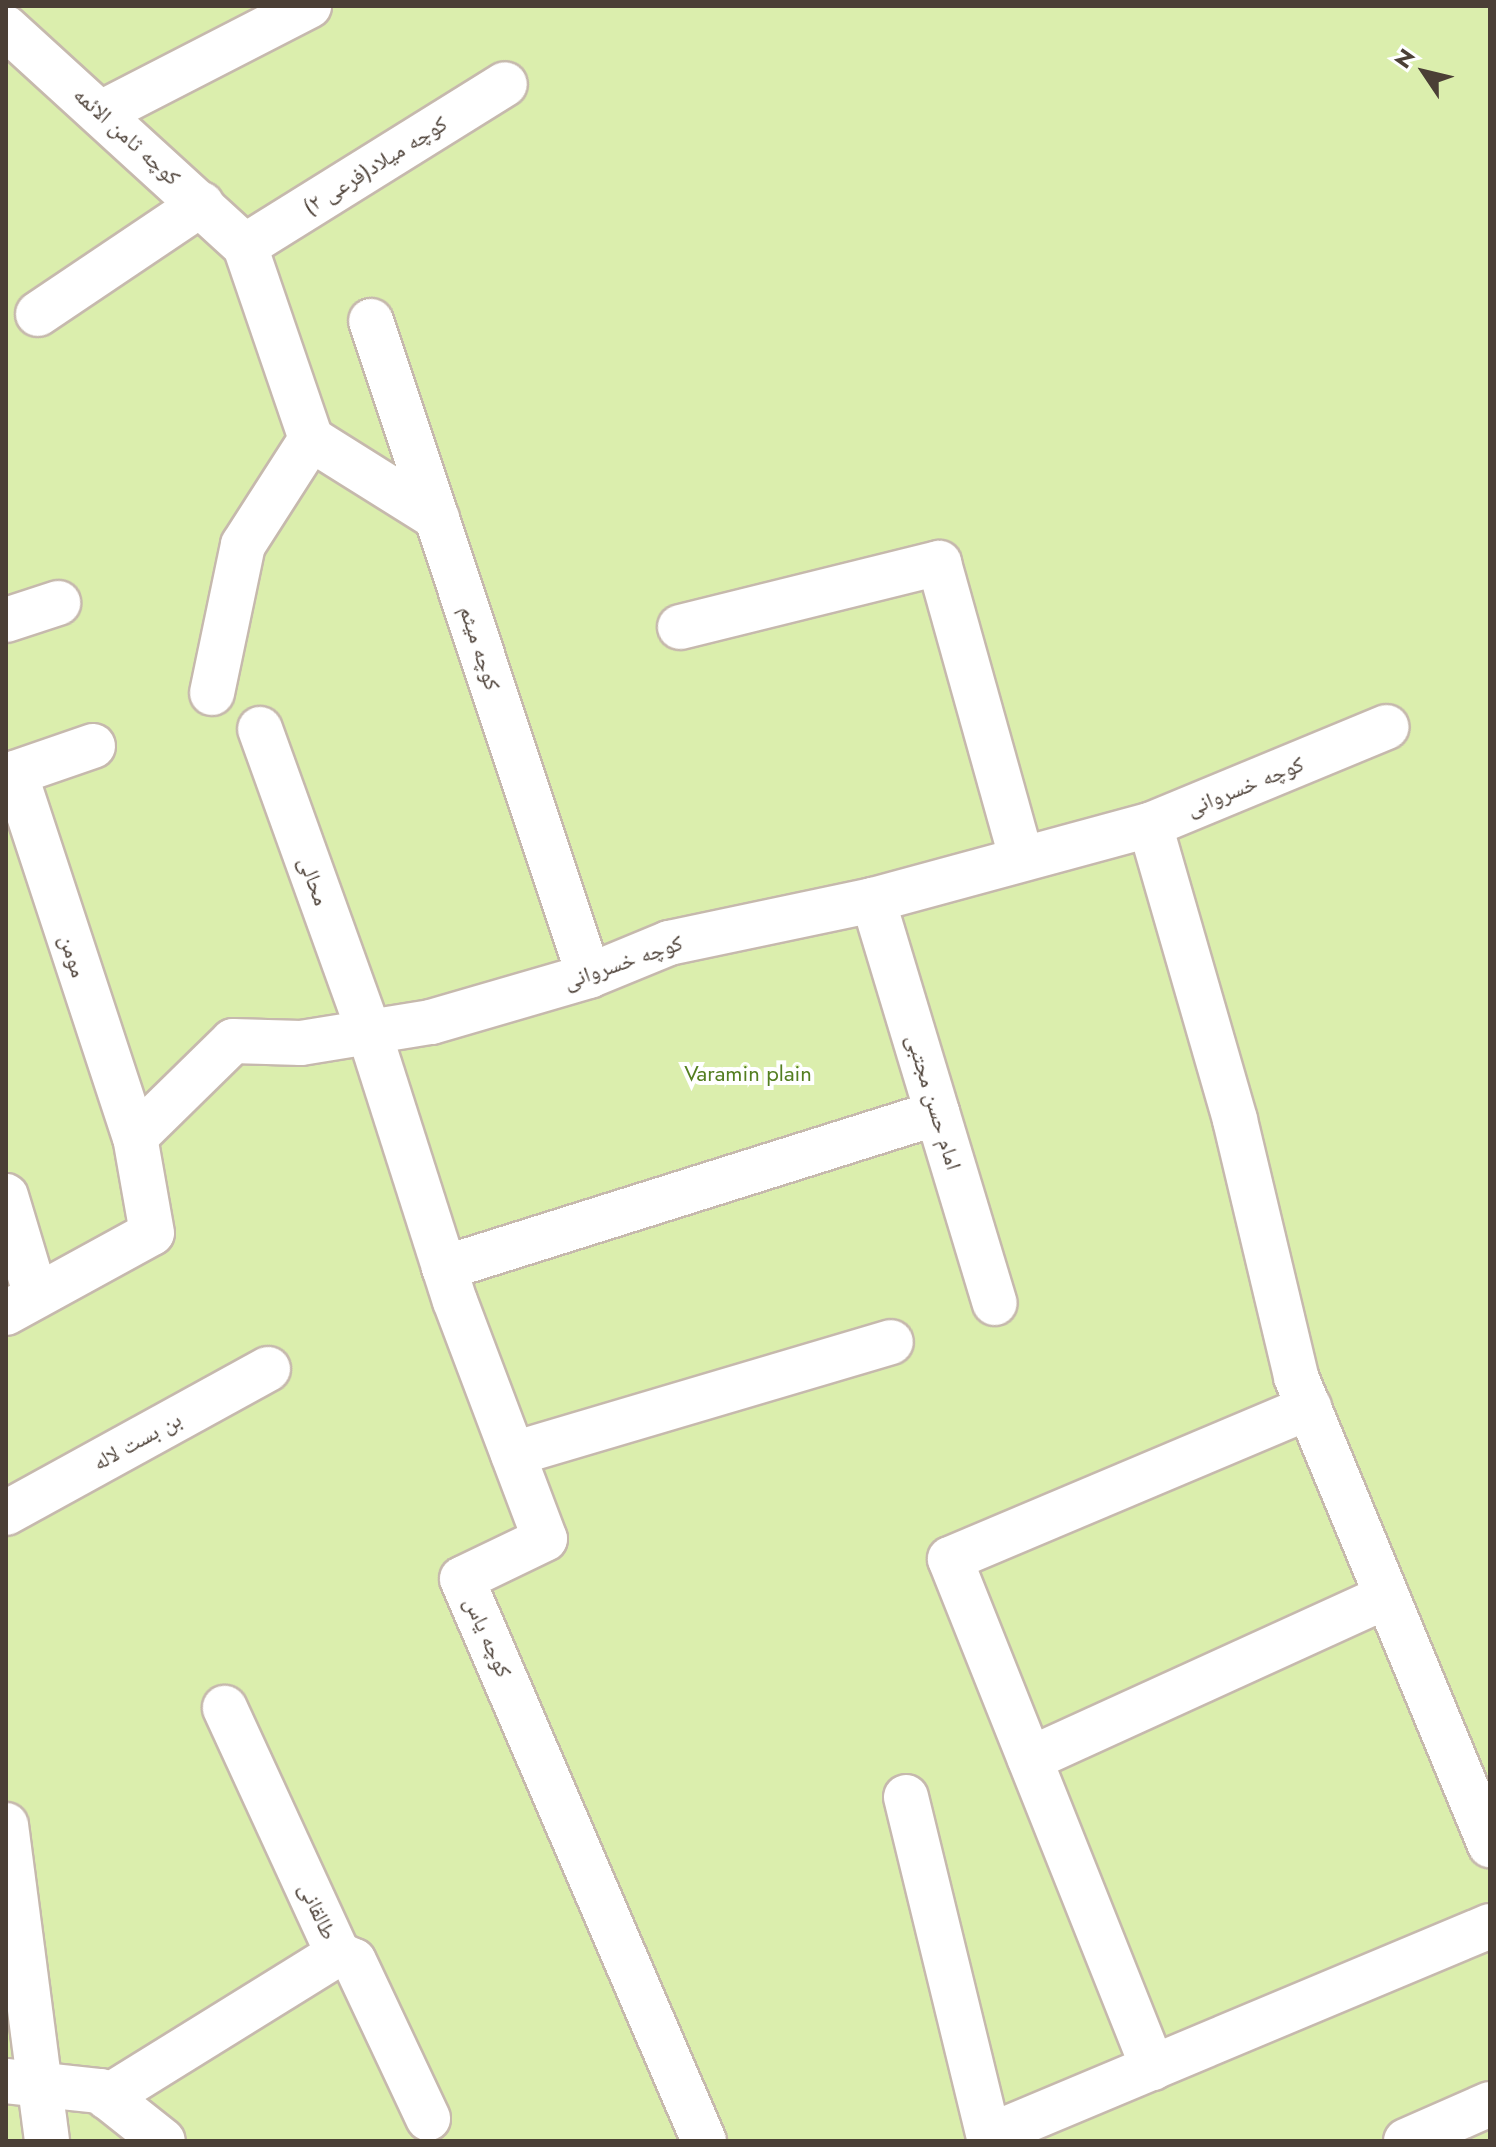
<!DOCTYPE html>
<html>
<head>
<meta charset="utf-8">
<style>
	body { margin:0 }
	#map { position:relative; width:1496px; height:2147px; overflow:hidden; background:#f6f0e8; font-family:Jost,"Noto Naskh Arabic",sans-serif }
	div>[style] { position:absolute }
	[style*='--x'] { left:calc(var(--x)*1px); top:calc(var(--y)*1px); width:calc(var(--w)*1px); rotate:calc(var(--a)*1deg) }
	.green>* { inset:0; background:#dbeead; transform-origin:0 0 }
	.roads { filter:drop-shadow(2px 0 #c6b9ad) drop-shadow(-2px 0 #c6b9ad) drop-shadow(0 2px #c6b9ad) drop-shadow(0 -2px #c6b9ad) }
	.minor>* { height:44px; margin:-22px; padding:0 22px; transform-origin:22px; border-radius:22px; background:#fff }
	span { translate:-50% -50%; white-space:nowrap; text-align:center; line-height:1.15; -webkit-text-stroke:8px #fff; paint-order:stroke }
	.street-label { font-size:22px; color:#4b3f36 }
	.park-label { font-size:22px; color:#537e20 }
	.frame { position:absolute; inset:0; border:8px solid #4b3f36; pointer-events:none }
	.north { position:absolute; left:1384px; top:32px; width:80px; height:80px; -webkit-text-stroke:6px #fff; paint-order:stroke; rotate:305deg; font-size:22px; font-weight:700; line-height:32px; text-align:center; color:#4b3f36 }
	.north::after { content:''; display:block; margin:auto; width:28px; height:36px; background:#4b3f36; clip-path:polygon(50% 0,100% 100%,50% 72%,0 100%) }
</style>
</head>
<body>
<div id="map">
	<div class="green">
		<div style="left:6px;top:6px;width:1484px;height:2135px"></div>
	</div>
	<div class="roads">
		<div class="minor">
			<div style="--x:6;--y:28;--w:323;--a:42.4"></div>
			<div style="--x:245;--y:246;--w:204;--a:71.1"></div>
			<div style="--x:101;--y:113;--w:234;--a:-27.2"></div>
			<div style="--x:245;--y:246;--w:306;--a:-31.9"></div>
			<div style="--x:38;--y:314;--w:197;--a:-33.9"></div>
			<div style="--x:371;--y:321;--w:690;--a:71.59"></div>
			<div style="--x:6;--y:620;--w:55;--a:-18.1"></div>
			<div style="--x:680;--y:627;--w:267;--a:-13.9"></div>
			<div style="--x:939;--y:563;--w:305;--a:74.4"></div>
			<div style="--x:212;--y:693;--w:151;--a:-78.2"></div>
			<div style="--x:243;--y:545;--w:126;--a:-57.3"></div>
			<div style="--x:311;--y:439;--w:149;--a:32.1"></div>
			<div style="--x:260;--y:729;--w:322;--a:70.2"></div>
			<div style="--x:369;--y:1032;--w:282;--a:72.3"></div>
			<div style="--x:455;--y:1301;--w:254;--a:69.3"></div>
			<div style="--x:545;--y:1539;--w:92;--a:154.3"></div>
			<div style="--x:462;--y:1579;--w:612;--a:66.7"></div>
			<div style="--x:15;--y:773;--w:383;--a:71.8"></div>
			<div style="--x:6;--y:776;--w:92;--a:-19"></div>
			<div style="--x:1150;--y:825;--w:307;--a:73.9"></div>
			<div style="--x:1235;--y:1120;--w:264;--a:76.6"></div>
			<div style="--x:1296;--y:1377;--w:507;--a:67.48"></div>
			<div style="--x:873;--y:900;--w:421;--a:73.2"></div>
			<div style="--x:6;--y:1196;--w:104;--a:73.3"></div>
			<div style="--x:444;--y:1268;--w:517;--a:-17.45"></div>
			<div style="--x:6;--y:1313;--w:166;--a:-28.7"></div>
			<div style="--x:152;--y:1233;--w:97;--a:-100"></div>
			<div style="--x:135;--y:1137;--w:137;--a:-44.4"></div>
			<div style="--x:233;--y:1041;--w:68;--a:1.7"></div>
			<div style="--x:301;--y:1043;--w:132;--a:-9.2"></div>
			<div style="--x:431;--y:1022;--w:165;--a:-16.2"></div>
			<div style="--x:589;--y:976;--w:87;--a:-22.4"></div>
			<div style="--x:669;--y:943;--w:208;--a:-11.9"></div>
			<div style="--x:873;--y:900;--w:287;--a:-15.2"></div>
			<div style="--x:1150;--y:825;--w:256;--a:-22.5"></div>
			<div style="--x:513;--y:1454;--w:394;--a:-16.5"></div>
			<div style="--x:6;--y:1513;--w:299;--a:-28.8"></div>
			<div style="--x:1030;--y:1759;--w:392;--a:-24.5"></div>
			<div style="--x:906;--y:1797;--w:354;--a:76.3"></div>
			<div style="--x:6;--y:1825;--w:319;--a:82.6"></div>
			<div style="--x:338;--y:1954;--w:17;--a:24"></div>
			<div style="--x:354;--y:1961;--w:174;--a:64.8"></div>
			<div style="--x:1153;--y:2068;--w:548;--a:-111.74"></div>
			<div style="--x:950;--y:1559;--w:390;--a:-22.9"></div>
			<div style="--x:6;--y:2081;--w:95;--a:6.1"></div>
			<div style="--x:100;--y:2091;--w:80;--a:38.4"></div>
			<div style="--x:107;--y:2097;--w:272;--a:-31.8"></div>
			<div style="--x:338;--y:1954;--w:271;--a:-114.7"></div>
			<div style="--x:989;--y:2136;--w:543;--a:-22.74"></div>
			<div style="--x:1406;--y:2141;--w:92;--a:-23.8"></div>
		</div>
	</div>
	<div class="street-label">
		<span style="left:127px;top:136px;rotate:42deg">کوچه ثامن الائمه</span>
		<span style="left:375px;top:165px;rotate:-32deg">کوچه میلاد(فرعی ۲)</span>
		<span style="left:480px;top:648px;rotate:72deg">کوچه میثم</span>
		<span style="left:1245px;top:786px;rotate:-22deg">کوچه خسروانی</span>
		<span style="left:314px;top:881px;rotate:70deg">محالی</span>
		<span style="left:73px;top:956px;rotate:72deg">مومن</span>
		<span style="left:623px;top:962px;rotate:-19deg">کوچه خسروانی</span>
		<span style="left:934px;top:1102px;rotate:73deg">امام حسن مجتبی</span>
		<span style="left:137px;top:1441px;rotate:-29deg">بن بست لاله</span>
		<span style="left:488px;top:1637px;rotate:66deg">کوچه یاس</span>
		<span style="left:318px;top:1911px;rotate:65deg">طالقانی</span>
	</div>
	<div class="park-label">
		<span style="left:748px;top:1074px">Varamin plain</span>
	</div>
	<div class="frame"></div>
	<div class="north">N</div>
</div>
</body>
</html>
